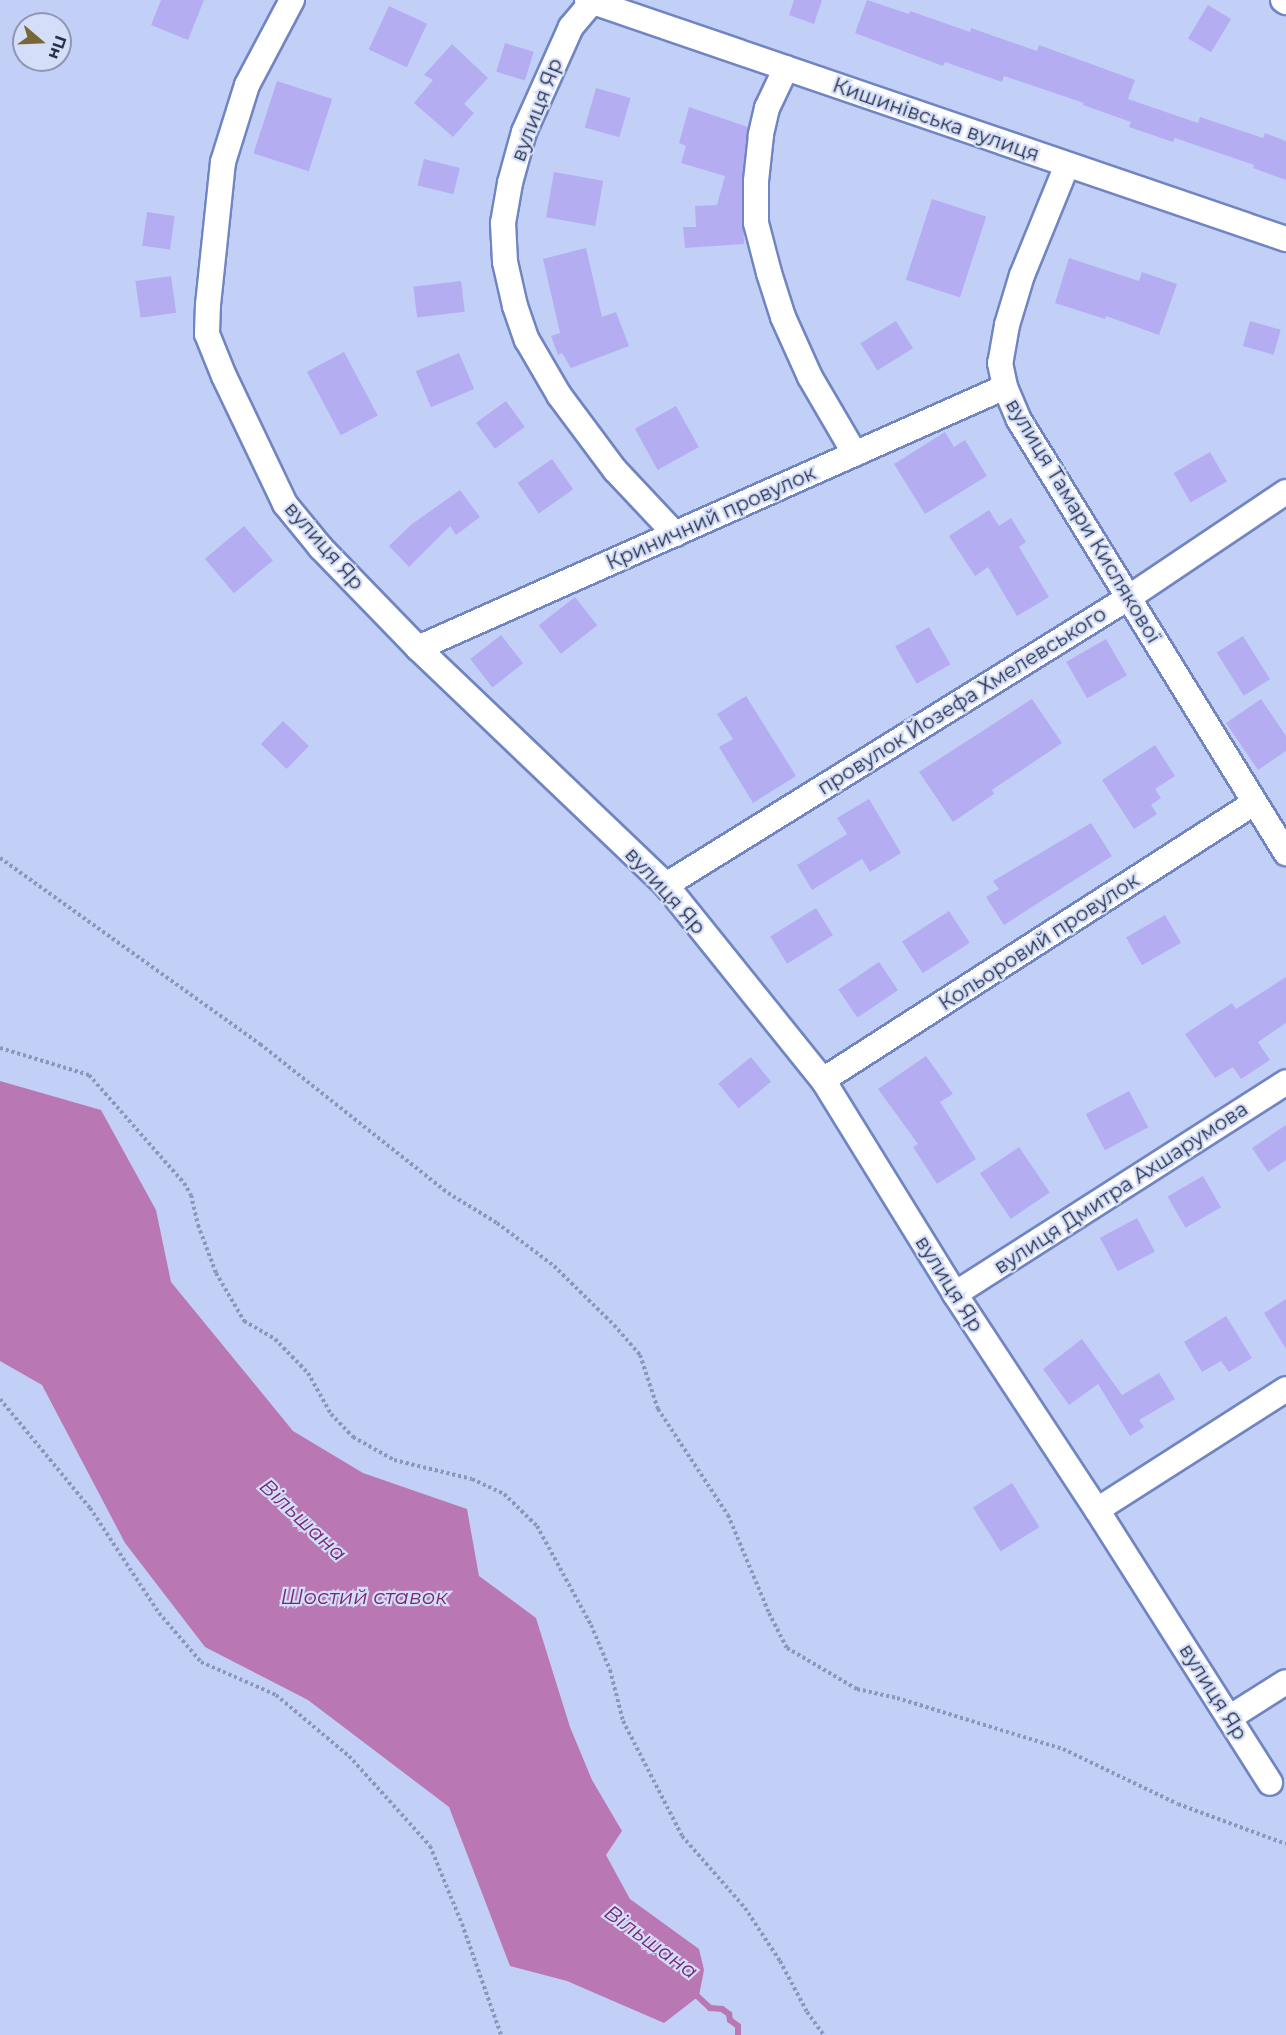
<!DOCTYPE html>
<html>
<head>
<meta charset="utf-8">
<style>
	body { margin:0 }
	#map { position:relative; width:1286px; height:2035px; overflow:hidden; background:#c2d0f8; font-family:Montserrat,sans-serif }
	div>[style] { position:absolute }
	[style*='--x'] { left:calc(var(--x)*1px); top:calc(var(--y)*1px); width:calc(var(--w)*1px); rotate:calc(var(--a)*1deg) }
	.water>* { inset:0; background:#b978b4 }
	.stream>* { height:6px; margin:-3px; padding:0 3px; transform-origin:3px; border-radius:3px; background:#b978b4 }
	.building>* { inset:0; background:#b5adf1; transform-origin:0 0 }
	.path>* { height:4px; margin-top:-2px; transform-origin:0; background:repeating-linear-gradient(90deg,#8b97ba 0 3px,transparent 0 6px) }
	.roads { filter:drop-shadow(2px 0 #7085c2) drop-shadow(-2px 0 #7085c2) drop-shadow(0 2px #7085c2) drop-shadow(0 -2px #7085c2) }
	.minor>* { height:24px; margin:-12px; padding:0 12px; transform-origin:12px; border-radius:12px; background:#fff }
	span { translate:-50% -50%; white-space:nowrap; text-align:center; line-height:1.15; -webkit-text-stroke:4.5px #d4def8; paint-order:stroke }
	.street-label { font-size:20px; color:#28304a }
	.water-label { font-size:21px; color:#762873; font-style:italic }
	.north { position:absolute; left:12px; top:12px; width:60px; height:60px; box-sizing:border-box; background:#d4def8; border:2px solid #8f98b2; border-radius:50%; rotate:109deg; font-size:16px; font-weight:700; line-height:24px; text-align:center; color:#28304a }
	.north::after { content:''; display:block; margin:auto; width:21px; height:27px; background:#786634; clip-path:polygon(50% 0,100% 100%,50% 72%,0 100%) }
</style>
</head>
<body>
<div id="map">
	<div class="water">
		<div style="clip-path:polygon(0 1081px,101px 1110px,156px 1210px,171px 1282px,293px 1431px,363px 1473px,467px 1509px,479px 1576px,536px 1618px,570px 1727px,592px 1780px,622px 1831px,606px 1855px,630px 1899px,699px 1949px,704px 1970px,699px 1996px,664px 2023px,567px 1981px,510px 1966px,449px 1807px,308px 1700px,205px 1647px,125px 1543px,42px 1385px,0 1361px)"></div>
	</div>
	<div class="stream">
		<div style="--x:694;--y:1993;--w:22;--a:43"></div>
		<div style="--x:710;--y:2008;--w:12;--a:5"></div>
		<div style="--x:722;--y:2009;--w:9;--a:36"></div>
		<div style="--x:729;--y:2014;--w:6;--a:81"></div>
		<div style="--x:730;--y:2020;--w:10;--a:37"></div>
		<div style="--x:738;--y:2026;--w:9;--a:90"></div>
	</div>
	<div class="building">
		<div style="clip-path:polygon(161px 0,204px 0,188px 40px,151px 25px)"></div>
		<div style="clip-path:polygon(794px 0,822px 0,814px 24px,789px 15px)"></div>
		<div style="clip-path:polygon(867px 0,909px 14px,910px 11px,970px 32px,971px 28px,1037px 51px,1039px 45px,1135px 80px,1128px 99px,1198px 123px,1200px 117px,1263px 138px,1265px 133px,1286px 141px,1286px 180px,1253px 168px,1254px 165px,1175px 138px,1173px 142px,1129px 127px,1131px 122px,1083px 105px,1084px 103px,1004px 76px,1002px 82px,945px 62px,943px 66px,855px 33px)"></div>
		<div style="left:1208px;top:5px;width:27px;height:39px;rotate:31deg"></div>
		<div style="left:389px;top:6px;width:42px;height:48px;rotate:25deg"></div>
		<div style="left:505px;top:43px;width:30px;height:30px;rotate:17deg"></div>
		<div style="clip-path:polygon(452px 44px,488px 78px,464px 104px,474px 113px,453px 137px,414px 103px,433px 80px,424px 75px)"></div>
		<div style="left:277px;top:81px;width:58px;height:76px;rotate:18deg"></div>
		<div style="left:596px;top:88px;width:36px;height:41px;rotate:16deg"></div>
		<div style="clip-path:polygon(689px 107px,748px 127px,742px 181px,744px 244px,685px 248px,683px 227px,696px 227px,695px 206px,717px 205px,725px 176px,681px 163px,686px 146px,679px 143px)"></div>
		<div style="left:424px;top:159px;width:37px;height:27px;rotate:14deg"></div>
		<div style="left:554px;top:172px;width:50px;height:46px;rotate:10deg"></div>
		<div style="left:932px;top:199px;width:57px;height:85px;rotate:18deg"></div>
		<div style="left:147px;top:212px;width:28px;height:34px;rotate:8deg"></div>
		<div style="clip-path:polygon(586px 248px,602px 317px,616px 312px,629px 346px,571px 368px,562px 353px,558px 355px,551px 336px,560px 333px,543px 259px)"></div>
		<div style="clip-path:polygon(1069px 258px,1139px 281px,1142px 272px,1177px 284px,1159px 335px,1106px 316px,1105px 319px,1055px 303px)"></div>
		<div style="left:171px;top:276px;width:37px;height:36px;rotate:82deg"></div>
		<div style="left:461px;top:281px;width:31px;height:48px;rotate:83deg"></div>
		<div style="left:896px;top:321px;width:32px;height:42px;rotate:58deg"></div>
		<div style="left:1250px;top:321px;width:32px;height:26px;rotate:16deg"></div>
		<div style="left:344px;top:352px;width:72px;height:42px;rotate:62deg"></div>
		<div style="left:459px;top:353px;width:39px;height:47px;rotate:67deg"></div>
		<div style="left:506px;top:401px;width:32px;height:37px;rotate:54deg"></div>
		<div style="left:676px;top:406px;width:47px;height:47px;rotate:61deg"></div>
		<div style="clip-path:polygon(945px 432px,954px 447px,965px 440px,987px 476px,925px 514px,894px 464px)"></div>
		<div style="left:1210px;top:452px;width:34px;height:42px;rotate:60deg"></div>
		<div style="left:552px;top:459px;width:37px;height:42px;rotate:55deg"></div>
		<div style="clip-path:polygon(460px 490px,480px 517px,456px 535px,450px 526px,409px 567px,389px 546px,412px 524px)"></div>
		<div style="clip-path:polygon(989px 510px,999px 526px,1011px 518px,1026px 542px,1019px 547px,1049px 597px,1017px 616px,988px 567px,975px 576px,949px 536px)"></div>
		<div style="left:244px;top:526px;width:45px;height:51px;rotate:50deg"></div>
		<div style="left:575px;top:597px;width:36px;height:46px;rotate:52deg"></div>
		<div style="left:929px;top:627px;width:43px;height:39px;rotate:60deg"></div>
		<div style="left:501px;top:635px;width:36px;height:39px;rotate:52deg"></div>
		<div style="left:1243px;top:636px;width:51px;height:31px;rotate:58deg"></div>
		<div style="left:1106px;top:639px;width:42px;height:46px;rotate:60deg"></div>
		<div style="clip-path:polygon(746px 696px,796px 776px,753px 803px,719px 747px,733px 739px,717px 714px)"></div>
		<div style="clip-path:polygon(1032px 699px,1062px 743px,992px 790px,994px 794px,953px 822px,919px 772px)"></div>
		<div style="clip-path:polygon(1261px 699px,1286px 736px,1286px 751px,1258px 770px,1226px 723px)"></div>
		<div style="left:283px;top:721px;width:36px;height:32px;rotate:44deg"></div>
		<div style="clip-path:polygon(1155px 745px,1175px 776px,1155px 789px,1161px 798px,1151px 805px,1157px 814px,1134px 829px,1102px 780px)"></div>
		<div style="clip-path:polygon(869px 799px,901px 853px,870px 872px,862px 859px,812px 890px,797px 865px,847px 834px,837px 818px)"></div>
		<div style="clip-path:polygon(1091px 823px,1112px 856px,1004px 925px,986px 897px,999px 889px,993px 881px)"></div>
		<div style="left:816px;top:908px;width:32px;height:54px;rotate:58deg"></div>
		<div style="left:949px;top:911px;width:38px;height:56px;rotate:57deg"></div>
		<div style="left:1165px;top:915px;width:32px;height:45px;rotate:60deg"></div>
		<div style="left:879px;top:962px;width:34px;height:49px;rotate:56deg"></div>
		<div style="clip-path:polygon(1286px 977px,1286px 1023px,1258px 1042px,1270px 1060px,1241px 1079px,1233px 1067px,1215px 1078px,1185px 1034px,1232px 1003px,1236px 1009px)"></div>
		<div style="clip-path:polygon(926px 1056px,953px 1094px,940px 1102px,976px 1159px,937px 1184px,913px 1147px,918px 1144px,878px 1089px)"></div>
		<div style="left:751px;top:1057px;width:32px;height:42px;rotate:51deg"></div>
		<div style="left:1129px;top:1091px;width:41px;height:49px;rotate:62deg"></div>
		<div style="clip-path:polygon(1286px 1125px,1286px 1160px,1268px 1172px,1252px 1148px)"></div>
		<div style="left:1019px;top:1147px;width:55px;height:47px;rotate:56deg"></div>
		<div style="left:1203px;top:1176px;width:36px;height:41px;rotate:60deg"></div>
		<div style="left:1137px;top:1218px;width:38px;height:42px;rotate:62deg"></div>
		<div style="clip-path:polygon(1286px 1299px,1286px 1349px,1264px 1313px)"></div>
		<div style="clip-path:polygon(1226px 1316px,1252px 1358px,1229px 1372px,1221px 1361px,1202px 1372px,1184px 1342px)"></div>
		<div style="clip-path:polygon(1082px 1339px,1122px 1395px,1159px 1373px,1175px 1399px,1139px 1420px,1144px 1427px,1130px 1436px,1098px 1384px,1069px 1405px,1043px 1369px)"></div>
		<div style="left:1012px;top:1483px;width:52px;height:46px;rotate:58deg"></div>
	</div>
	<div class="path">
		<div style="--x:0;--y:858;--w:320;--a:35.6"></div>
		<div style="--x:260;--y:1044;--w:240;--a:38.4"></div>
		<div style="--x:448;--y:1193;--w:57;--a:31.5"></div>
		<div style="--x:497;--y:1223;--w:71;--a:37"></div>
		<div style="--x:554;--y:1266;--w:84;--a:44.5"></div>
		<div style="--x:614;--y:1325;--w:40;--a:49"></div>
		<div style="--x:640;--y:1355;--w:57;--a:71.6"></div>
		<div style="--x:658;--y:1409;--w:127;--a:56.6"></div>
		<div style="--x:728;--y:1515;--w:106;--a:67.3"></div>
		<div style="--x:769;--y:1613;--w:39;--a:63"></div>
		<div style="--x:787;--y:1648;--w:81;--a:30.4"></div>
		<div style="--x:857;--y:1689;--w:41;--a:12.7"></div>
		<div style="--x:897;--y:1698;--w:174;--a:17.1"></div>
		<div style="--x:1063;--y:1749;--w:127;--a:25.6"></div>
		<div style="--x:1178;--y:1804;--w:115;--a:20.3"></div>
		<div style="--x:0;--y:1048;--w:93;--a:16.9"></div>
		<div style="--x:89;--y:1075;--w:144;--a:48.7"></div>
		<div style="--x:184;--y:1183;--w:14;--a:60"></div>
		<div style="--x:191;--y:1195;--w:31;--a:77"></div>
		<div style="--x:198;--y:1225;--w:51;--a:69.4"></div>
		<div style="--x:216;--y:1273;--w:56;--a:59.7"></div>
		<div style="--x:244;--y:1321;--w:36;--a:30"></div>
		<div style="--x:275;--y:1339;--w:47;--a:45.9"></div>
		<div style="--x:308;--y:1373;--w:47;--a:60.7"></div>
		<div style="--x:331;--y:1414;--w:32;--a:46"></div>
		<div style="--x:353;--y:1437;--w:47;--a:29.3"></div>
		<div style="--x:394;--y:1460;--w:80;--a:13.7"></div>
		<div style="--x:472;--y:1479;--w:35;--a:25"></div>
		<div style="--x:504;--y:1494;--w:46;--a:44.1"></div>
		<div style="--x:537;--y:1526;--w:113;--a:61.4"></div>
		<div style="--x:591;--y:1625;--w:49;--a:67.1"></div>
		<div style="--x:610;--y:1670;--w:53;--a:75.7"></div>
		<div style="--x:623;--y:1721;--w:129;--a:62.8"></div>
		<div style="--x:682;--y:1836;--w:96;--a:48.8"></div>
		<div style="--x:745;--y:1908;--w:64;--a:56.6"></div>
		<div style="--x:780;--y:1961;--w:58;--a:62.1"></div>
		<div style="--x:807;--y:2012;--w:29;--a:54"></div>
		<div style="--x:0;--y:1399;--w:141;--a:50.5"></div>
		<div style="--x:90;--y:1508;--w:126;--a:56.7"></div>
		<div style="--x:159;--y:1613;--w:65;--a:49.4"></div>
		<div style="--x:201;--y:1662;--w:82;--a:23.7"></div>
		<div style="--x:276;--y:1695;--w:95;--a:39.9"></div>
		<div style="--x:349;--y:1756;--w:121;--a:48"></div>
		<div style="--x:430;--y:1846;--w:84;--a:67.7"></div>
		<div style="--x:462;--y:1924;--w:118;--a:70.6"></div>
	</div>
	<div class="roads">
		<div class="minor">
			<div style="--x:292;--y:0;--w:96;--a:117.9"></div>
			<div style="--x:247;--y:85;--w:81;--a:107.3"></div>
			<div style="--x:223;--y:162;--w:143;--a:96"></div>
			<div style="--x:208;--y:304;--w:30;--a:92"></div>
			<div style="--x:207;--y:334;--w:45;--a:68"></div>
			<div style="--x:224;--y:376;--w:142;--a:64.5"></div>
			<div style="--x:285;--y:504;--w:57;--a:50.7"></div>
			<div style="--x:321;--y:548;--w:139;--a:45.9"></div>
			<div style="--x:418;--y:648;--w:343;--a:43.7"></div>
			<div style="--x:666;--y:885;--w:250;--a:51.2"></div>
			<div style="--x:823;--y:1080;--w:251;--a:58.3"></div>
			<div style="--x:955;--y:1294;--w:258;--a:56.7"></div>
			<div style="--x:1097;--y:1510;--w:323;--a:57.6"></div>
			<div style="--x:587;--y:0;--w:739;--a:18.88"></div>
			<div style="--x:1283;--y:0;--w:4;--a:34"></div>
			<div style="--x:592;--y:2;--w:33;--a:130"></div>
			<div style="--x:571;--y:27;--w:115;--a:114.1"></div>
			<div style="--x:524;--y:132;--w:53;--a:105.4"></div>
			<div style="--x:510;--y:183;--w:41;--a:99.9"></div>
			<div style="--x:503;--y:223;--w:39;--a:87"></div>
			<div style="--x:505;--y:262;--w:45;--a:77.2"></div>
			<div style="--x:515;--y:306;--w:36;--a:71"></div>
			<div style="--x:527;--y:340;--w:64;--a:59.8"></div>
			<div style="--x:559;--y:395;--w:94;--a:53.3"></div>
			<div style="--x:615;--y:470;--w:88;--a:46.8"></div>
			<div style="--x:786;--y:68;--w:44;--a:115.4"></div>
			<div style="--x:767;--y:108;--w:28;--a:103"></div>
			<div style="--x:761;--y:135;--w:46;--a:96.2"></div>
			<div style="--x:756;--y:181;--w:42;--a:90"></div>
			<div style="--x:756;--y:223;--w:52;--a:75.4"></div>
			<div style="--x:769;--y:273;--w:46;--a:72.3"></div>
			<div style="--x:783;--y:317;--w:66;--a:65.8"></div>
			<div style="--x:810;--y:377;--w:89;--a:59.7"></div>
			<div style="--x:1067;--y:165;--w:119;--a:112.2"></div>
			<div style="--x:1022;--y:275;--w:52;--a:106.7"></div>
			<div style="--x:1007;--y:325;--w:39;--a:100"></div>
			<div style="--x:1000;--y:363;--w:25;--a:78"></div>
			<div style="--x:1005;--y:387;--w:36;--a:67"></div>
			<div style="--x:1019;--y:420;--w:509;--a:58.34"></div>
			<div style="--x:418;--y:648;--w:642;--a:-23.97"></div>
			<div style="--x:666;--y:885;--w:544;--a:-31.85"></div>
			<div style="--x:1128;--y:598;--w:190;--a:-33.9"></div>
			<div style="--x:823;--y:1080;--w:512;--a:-32.73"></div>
			<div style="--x:955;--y:1294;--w:393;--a:-32.6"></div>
			<div style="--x:1097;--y:1510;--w:224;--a:-32.6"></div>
			<div style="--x:1229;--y:1718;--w:67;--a:-32.3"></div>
		</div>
	</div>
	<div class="street-label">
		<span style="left:537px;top:110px;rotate:-69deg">вулиця Яр</span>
		<span style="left:936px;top:120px;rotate:19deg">Кишинівська вулиця</span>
		<span style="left:711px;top:518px;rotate:-24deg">Криничний провулок</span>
		<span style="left:1083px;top:521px;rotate:59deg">вулиця Тамари Кислякової</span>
		<span style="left:324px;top:546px;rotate:49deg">вулиця Яр</span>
		<span style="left:962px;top:701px;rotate:-32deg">провулок Йозефа Хмелевського</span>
		<span style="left:665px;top:891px;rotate:48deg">вулиця Яр</span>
		<span style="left:1039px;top:942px;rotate:-33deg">Кольоровий провулок</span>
		<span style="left:1121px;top:1188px;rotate:-33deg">вулиця Дмитра Ахшарумова</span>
		<span style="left:949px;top:1284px;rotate:58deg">вулиця Яр</span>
		<span style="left:1213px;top:1692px;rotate:58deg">вулиця Яр</span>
	</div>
	<div class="water-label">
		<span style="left:303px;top:1520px;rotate:43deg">Вільшана</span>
		<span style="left:364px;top:1597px">Шостий ставок</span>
		<span style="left:651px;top:1942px;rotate:36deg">Вільшана</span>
	</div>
	<div class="north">Пн</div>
</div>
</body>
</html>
